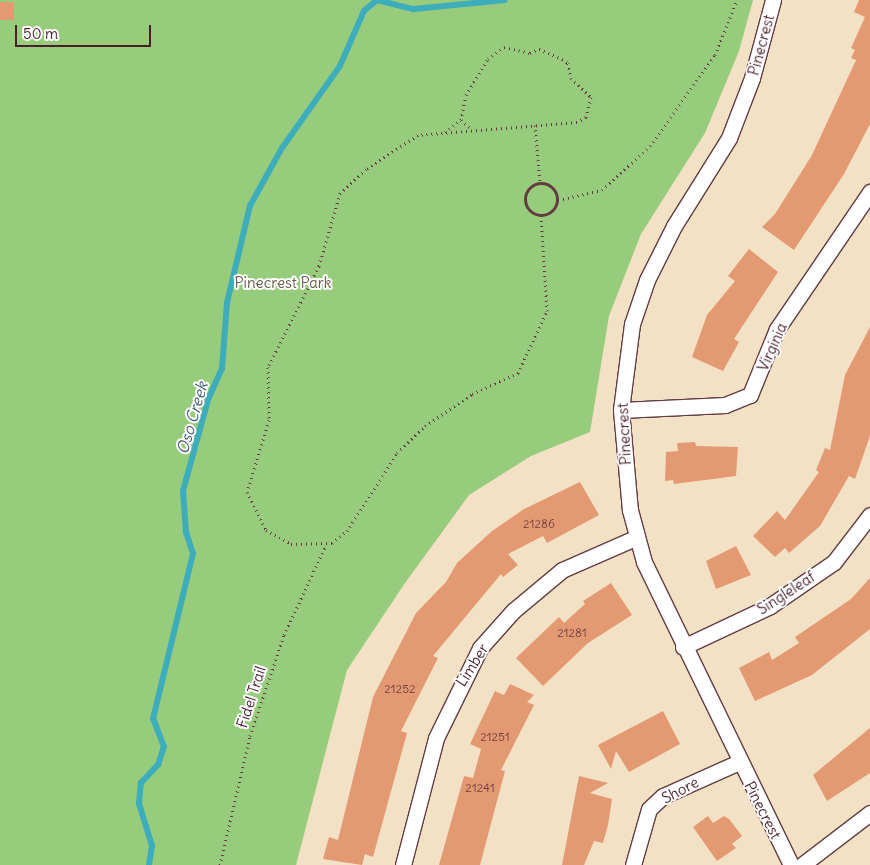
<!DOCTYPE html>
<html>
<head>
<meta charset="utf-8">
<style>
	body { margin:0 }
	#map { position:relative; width:870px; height:865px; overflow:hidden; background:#f3e1c5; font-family:Delius,sans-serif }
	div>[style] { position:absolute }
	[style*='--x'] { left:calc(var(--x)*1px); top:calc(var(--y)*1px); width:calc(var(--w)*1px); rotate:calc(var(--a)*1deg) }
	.green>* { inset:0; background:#97cc7d }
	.stream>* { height:5.5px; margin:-2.75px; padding:0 2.75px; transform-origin:2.75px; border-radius:2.75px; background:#3eadbb }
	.building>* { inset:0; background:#e39a73; transform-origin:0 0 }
	.path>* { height:3px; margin-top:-1.5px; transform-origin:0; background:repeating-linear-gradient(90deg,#633c42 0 1px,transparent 0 5px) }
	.path>.ring { margin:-1.5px; padding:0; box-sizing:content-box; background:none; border:3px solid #633c42; border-radius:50% }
	.roads { filter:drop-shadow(1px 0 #633c42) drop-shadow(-1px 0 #633c42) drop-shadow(0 1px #633c42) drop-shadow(0 -1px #633c42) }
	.minor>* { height:15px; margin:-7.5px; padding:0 7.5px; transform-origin:7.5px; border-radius:7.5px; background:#fff }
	span { translate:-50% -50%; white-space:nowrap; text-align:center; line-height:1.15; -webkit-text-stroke:4px #fff; paint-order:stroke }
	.number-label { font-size:12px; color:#703e3d }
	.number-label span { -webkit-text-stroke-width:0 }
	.street-label { font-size:15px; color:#4a1f2b }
	.park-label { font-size:15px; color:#655c48 }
	.water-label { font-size:16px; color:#455f6c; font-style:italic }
	.scale { position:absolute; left:15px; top:25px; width:136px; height:22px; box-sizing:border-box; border:2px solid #4a1f2b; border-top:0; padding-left:6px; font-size:15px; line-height:18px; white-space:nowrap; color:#4a1f2b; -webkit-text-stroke:4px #fff; paint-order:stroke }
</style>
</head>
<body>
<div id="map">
	<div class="green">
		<div style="clip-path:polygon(0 0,753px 0,739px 51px,705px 133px,641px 234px,609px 316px,590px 432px,531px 456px,469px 495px,405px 583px,347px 670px,296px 865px,0 865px)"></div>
	</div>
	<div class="stream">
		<div style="--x:377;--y:0;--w:38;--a:14"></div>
		<div style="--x:414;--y:9;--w:91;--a:-5.6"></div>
		<div style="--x:149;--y:865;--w:19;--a:-81"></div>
		<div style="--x:152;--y:846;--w:44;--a:-107.2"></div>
		<div style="--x:139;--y:804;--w:21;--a:-85"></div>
		<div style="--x:141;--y:783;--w:25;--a:-47"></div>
		<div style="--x:158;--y:765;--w:19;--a:-72"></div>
		<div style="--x:164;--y:747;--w:30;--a:-111"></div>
		<div style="--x:153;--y:719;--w:170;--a:-76.4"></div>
		<div style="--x:193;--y:554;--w:22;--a:-108"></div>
		<div style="--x:186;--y:533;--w:42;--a:-94.1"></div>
		<div style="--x:183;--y:491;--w:94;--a:-74.6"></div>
		<div style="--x:208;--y:400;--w:34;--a:-66"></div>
		<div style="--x:222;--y:369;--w:66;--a:-85.7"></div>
		<div style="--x:227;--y:303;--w:100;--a:-76.7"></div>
		<div style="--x:250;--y:206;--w:66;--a:-61.1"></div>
		<div style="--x:282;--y:148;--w:100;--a:-54.7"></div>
		<div style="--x:340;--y:66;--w:60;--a:-66.4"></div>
		<div style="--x:364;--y:11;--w:17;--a:-40"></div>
	</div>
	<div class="building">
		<div style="clip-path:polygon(859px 0,870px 0,870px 124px,844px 174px,794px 250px,762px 227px,775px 214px,812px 155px,856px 60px,851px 58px,855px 50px,851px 48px,865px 17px,854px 12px)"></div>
		<div style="left:0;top:2px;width:14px;height:18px"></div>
		<div style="clip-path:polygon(749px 249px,778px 272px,734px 339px,739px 342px,723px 371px,692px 357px,707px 315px,735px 281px,728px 276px)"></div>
		<div style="clip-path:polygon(870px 327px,870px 436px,855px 479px,849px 476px,820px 526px,789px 553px,785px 548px,775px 557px,753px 536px,777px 511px,785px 520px,819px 472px,816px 470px,825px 448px,830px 450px,845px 375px)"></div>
		<div style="clip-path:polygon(695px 442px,696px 446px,738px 447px,736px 476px,674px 484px,673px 480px,665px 481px,666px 452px,678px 451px,677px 443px)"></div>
		<div style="clip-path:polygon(580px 482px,599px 515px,547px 543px,543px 536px,508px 554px,518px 565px,503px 577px,501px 574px,433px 656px,438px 658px,401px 731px,407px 733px,373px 857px,365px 854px,362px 865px,323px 859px,329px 837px,338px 840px,373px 697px,416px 613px,446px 582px,457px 563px,492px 531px,524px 509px)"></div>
		<div style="clip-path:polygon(736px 546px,751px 575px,716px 589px,706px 561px)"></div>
		<div style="clip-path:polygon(870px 578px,870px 629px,812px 675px,755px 701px,739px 668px,769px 652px,772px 660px,799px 643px,795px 637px,851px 599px)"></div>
		<div style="clip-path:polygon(611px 583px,632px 615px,588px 643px,543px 686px,516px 658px,559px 617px,564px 623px,585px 604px,583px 601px)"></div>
		<div style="clip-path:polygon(510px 684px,534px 695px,527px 702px,534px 705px,501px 770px,505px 771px,480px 865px,439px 865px,464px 776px,473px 778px,481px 749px,470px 744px,495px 691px,504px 695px)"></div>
		<div style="clip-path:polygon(663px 711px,680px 744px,629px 772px,616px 751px,611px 769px,598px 745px)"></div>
		<div style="clip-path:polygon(870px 728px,870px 773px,827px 801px,813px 775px)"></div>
		<div style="clip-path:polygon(579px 776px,608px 783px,590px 793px,612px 799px,608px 825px,603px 843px,594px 841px,584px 865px,562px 865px)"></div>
		<div style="clip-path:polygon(708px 816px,713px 823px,724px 816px,729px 819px,742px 836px,732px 844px,736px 848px,717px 861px,693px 827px)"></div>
	</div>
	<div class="path">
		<div style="--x:461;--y:120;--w:14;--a:39"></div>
		<div style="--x:535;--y:125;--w:57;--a:85"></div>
		<div style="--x:445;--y:132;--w:20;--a:-37"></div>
		<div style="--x:461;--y:120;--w:25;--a:-79"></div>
		<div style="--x:466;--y:95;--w:42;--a:-58.6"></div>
		<div style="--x:488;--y:59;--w:20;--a:-37"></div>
		<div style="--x:504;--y:47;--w:27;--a:13"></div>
		<div style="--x:530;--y:53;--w:10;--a:-24"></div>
		<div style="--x:539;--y:49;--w:25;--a:23"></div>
		<div style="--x:562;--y:59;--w:7;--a:34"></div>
		<div style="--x:568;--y:63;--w:15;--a:79"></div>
		<div style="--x:571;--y:78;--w:28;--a:44"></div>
		<div style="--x:591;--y:97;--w:21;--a:104"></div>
		<div style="--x:586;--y:117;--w:10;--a:151"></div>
		<div style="--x:577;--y:122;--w:160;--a:175.3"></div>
		<div style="--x:418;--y:135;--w:62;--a:146.8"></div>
		<div style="--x:366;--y:169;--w:35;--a:137"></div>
		<div style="--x:340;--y:193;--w:76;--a:106"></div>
		<div style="--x:319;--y:266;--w:113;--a:116.8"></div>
		<div style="--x:268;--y:367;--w:53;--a:88.9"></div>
		<div style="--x:269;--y:420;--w:75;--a:107"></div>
		<div style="--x:247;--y:492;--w:42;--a:63.4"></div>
		<div style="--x:266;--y:530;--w:29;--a:29"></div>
		<div style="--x:291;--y:544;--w:41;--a:-1.4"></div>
		<div style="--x:332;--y:543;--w:19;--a:-39"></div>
		<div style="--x:347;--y:531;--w:93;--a:-57.3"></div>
		<div style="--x:397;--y:453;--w:39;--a:-44"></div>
		<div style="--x:425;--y:426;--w:57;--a:-34.2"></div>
		<div style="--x:472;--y:394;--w:51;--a:-24.5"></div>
		<div style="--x:518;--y:373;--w:68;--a:-64.9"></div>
		<div style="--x:547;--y:311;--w:96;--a:-93.6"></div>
		<div class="ring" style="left:525px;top:183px;width:29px;height:29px"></div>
		<div style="--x:558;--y:200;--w:45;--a:-12.8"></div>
		<div style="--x:602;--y:190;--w:65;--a:-42.5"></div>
		<div style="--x:650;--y:146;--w:112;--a:-54.5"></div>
		<div style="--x:715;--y:55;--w:59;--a:-68.2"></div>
		<div style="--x:220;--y:865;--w:132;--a:-76.9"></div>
		<div style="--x:250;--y:736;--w:107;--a:-71.4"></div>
		<div style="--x:284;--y:635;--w:99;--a:-65"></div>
	</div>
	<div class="roads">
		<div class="minor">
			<div style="--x:773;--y:0;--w:81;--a:105.1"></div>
			<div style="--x:752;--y:78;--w:64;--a:111"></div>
			<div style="--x:729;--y:138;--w:104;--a:122"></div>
			<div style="--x:674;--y:226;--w:60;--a:116.6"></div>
			<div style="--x:647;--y:280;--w:46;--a:108.8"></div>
			<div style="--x:632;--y:324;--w:87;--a:97.3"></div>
			<div style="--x:621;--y:410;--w:100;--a:84.9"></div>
			<div style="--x:630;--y:510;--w:54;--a:74.9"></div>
			<div style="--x:644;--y:562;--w:337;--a:64.1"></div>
			<div style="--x:621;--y:410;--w:104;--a:-2.8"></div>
			<div style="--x:725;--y:405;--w:27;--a:-22"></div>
			<div style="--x:750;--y:395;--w:71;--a:-67.8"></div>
			<div style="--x:777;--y:329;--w:166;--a:-55.8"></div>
			<div style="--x:683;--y:647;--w:96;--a:-25.2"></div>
			<div style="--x:770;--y:606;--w:78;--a:-34.5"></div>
			<div style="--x:834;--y:562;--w:59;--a:-52.5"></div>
			<div style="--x:403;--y:865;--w:131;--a:-75.4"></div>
			<div style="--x:436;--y:738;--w:100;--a:-63.9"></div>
			<div style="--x:480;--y:648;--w:50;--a:-48.3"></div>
			<div style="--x:513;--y:611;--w:64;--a:-39.9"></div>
			<div style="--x:562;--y:570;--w:82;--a:-23.7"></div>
			<div style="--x:633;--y:865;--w:58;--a:-74.1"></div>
			<div style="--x:649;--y:809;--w:19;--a:-43"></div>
			<div style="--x:663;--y:796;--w:83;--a:-24.1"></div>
			<div style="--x:802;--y:865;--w:86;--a:-37.4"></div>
		</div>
	</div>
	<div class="number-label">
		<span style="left:539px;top:524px">21286</span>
		<span style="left:572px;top:633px">21281</span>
		<span style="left:400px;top:689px">21252</span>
		<span style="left:495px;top:737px">21251</span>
		<span style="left:480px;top:788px">21241</span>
	</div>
	<div class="street-label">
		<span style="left:761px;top:45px;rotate:-75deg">Pinecrest</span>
		<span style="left:772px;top:347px;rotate:-66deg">Virginia</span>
		<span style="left:624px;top:434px;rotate:-93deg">Pinecrest</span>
		<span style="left:786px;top:593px;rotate:-33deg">Singleleaf</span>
		<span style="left:472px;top:665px;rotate:-58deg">Limber</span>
		<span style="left:251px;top:697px;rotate:-72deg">Fidel Trail</span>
		<span style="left:680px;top:790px;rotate:-28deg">Shore</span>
		<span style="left:763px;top:810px;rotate:63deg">Pinecrest</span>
	</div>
	<div class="park-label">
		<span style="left:283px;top:283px">Pinecrest Park</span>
	</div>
	<div class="water-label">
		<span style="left:192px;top:418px;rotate:-74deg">Oso Creek</span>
	</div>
	<div class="scale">50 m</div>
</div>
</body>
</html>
